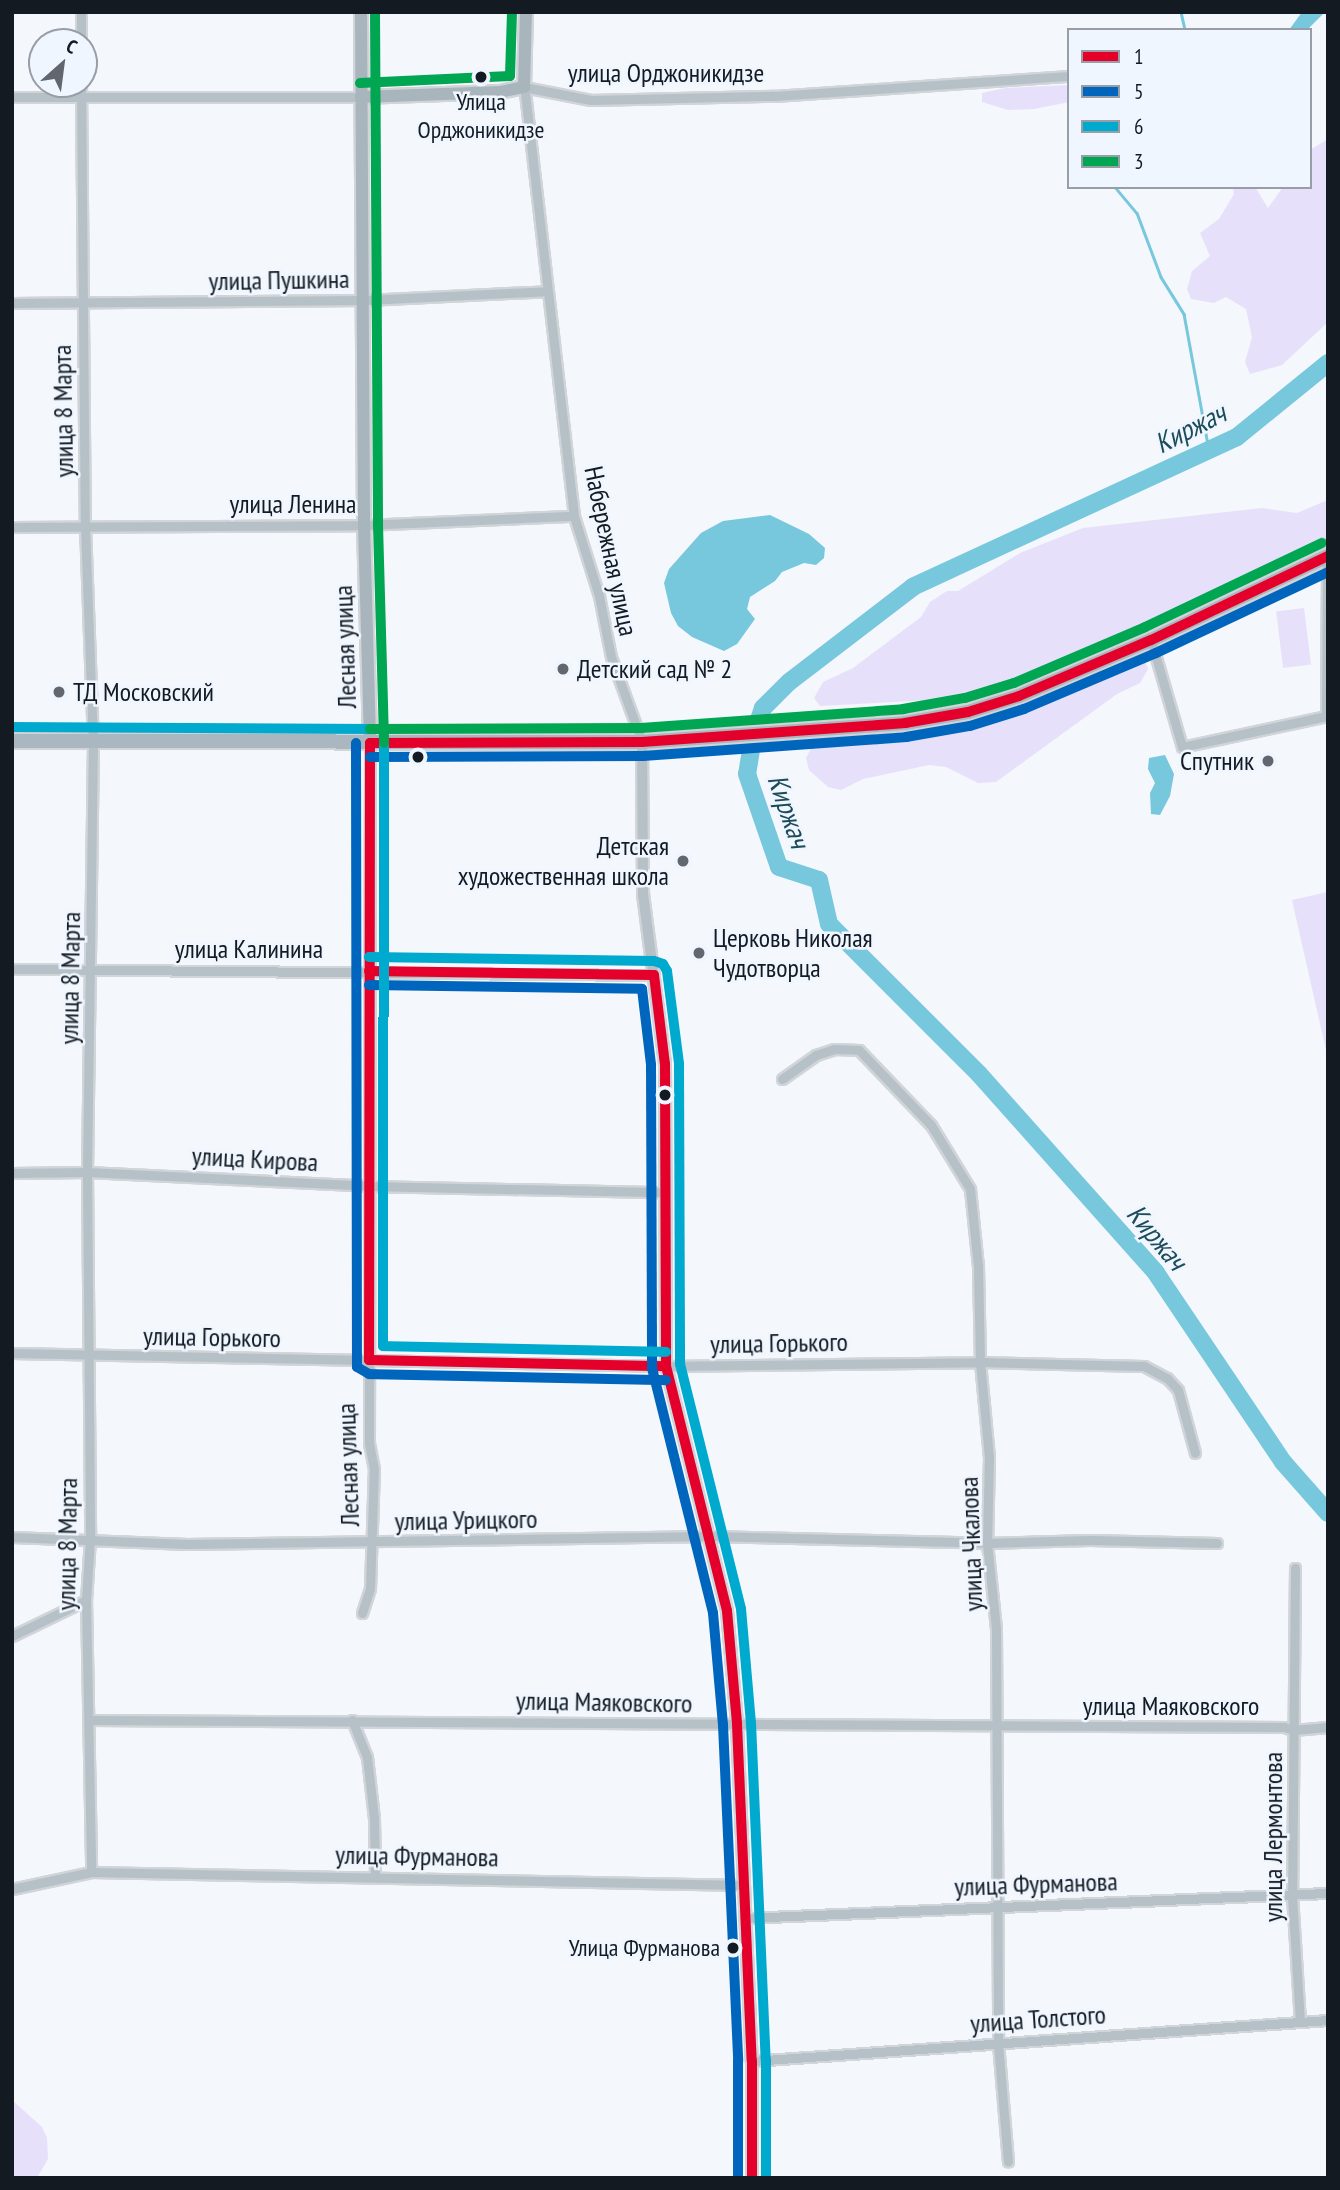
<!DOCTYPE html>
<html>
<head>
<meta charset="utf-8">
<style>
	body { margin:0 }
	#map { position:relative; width:1340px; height:2190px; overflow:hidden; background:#f4f7fc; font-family:"PT Sans Narrow",sans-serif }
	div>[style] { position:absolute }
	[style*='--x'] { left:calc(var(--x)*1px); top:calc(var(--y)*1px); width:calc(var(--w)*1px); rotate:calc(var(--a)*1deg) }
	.green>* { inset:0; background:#e6e0fa; transform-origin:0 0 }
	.water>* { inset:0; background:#77c7dd }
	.stream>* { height:2.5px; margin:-1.25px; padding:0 1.25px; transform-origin:1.25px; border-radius:1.25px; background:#77c7dd }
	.river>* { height:18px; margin:-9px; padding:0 9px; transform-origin:9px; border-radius:9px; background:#77c7dd }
	.roads { filter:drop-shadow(2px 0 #d1d4d8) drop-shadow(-2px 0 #d1d4d8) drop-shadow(0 2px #d1d4d8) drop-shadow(0 -2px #d1d4d8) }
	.minor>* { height:9px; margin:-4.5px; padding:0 4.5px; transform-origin:4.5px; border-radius:4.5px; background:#b5c0c7 }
	.tertiary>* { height:10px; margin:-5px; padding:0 5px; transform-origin:5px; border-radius:5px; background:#b5c0c7 }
	.secondary>* { height:12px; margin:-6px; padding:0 6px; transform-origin:6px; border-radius:6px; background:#a8b5bd }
	.primary>* { height:14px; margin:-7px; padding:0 7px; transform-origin:7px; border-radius:7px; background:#abb7c0 }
	.bus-1>* { height:10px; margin:-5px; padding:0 5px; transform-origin:5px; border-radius:5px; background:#e4002b }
	.bus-2>* { height:10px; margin:-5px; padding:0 5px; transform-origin:5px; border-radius:5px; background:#0065bd }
	.bus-3>* { height:10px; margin:-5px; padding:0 5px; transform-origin:5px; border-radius:5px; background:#00a9ce }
	.bus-4>* { height:10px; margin:-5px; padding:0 5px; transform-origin:5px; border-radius:5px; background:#00a651 }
	.dots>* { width:19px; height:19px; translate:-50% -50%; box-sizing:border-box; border:4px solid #f0f6ff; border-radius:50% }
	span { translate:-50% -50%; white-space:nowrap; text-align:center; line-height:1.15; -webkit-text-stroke:5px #f0f6ff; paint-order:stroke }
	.bus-label { font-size:24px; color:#141a21 }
	.right { translate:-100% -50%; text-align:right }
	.street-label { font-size:26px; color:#141a21 }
	.poi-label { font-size:26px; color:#141a21 }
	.left { translate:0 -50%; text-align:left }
	.water-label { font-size:28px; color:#1d4c59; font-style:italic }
	.frame { position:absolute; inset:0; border:14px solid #141a21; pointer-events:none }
	.legend { position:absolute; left:1067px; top:28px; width:245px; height:161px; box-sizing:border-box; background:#f0f6ff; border:2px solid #989ea6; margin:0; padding:9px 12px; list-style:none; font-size:21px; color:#141a21 }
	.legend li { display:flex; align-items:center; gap:14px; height:35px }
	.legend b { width:35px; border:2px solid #989ea6 }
	.north { position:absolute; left:28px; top:28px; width:70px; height:70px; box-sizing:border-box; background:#f0f6ff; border:2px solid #989ea6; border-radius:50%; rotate:28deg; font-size:19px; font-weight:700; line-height:28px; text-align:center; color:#141a21 }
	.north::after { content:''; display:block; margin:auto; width:24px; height:32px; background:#62676e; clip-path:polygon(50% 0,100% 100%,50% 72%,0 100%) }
</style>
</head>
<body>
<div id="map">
	<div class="green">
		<div style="clip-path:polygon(1069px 85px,1069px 102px,1034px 109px,1008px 110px,982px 102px,982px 93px,1005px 88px)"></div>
		<div style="clip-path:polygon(1328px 139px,1328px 322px,1282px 365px,1250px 374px,1245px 362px,1252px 337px,1246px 309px,1226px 297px,1214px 303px,1191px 299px,1187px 289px,1192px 271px,1210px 256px,1200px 233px,1219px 219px,1234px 194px,1233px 187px,1255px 187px,1268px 208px,1283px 187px,1310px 187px,1310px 150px)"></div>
		<div style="clip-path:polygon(1328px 500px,1328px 539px,1145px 624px,967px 698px,820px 706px,814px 698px,823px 682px,853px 668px,921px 617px,930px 602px,947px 591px,958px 591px,1020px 553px,1083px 528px,1262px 508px,1297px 513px)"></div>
		<div style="left:1304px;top:608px;width:57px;height:28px;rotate:83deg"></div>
		<div style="clip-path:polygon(1138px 659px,1145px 661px,1148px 669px,1140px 683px,1117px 694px,996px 782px,978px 783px,946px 767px,929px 765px,863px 779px,841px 790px,828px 787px,809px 770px,806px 758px,811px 748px,821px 743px,906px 737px,971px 726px)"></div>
		<div style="clip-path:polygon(1328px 892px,1328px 1059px,1292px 900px)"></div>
		<div style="clip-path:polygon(12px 2100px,42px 2127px,47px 2138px,48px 2159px,37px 2178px,12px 2178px)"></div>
	</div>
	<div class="water">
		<div style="clip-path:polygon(1302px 12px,1325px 12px,1307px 30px,1289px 30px)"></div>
		<div style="clip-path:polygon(770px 515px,809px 534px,825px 548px,824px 558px,816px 565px,804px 563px,782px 572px,775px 581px,750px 597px,747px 609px,755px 619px,737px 644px,724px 651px,692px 637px,678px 626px,671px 613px,664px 583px,669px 569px,701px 533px,723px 521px)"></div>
		<div style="clip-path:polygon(1165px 755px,1174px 774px,1170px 796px,1160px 815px,1151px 814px,1150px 793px,1155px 783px,1148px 769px,1149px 758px)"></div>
	</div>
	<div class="stream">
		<div style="--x:1181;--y:12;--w:18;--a:77"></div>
		<div style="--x:1115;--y:187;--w:34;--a:50"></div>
		<div style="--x:1137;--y:213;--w:68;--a:69.4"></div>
		<div style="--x:1161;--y:277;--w:44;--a:58.1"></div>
		<div style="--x:1184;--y:314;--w:138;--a:79.6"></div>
	</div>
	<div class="river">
		<div style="--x:1328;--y:363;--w:117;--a:140.9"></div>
		<div style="--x:1237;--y:437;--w:357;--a:155.2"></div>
		<div style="--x:913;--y:587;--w:156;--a:142.5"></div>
		<div style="--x:789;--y:682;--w:37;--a:135"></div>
		<div style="--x:763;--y:708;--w:31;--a:109"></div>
		<div style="--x:753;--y:737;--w:37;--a:99"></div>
		<div style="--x:747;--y:774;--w:98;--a:71"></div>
		<div style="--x:779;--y:867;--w:42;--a:18"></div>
		<div style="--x:819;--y:880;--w:45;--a:77.2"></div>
		<div style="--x:829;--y:924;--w:212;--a:45"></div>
		<div style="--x:979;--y:1074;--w:266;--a:48.3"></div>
		<div style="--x:1156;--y:1273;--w:228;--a:56.1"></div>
		<div style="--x:1283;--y:1462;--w:68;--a:48.6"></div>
	</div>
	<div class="roads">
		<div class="minor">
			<div style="--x:81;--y:42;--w:30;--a:-90"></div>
			<div style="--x:81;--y:84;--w:442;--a:89.5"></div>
			<div style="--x:85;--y:526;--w:216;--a:87.9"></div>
			<div style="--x:93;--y:742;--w:430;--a:90.8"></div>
			<div style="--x:87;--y:1172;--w:366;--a:89.5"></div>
			<div style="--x:90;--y:1538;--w:62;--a:93.7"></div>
			<div style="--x:86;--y:1600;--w:272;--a:88.9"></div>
			<div style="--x:12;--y:97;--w:349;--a:0"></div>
			<div style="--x:12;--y:303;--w:354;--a:-0.5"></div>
			<div style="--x:366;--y:300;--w:181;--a:-2.8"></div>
			<div style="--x:12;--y:527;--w:352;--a:-0.3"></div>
			<div style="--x:364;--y:525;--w:210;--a:-2.5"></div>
			<div style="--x:1151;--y:640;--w:111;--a:73.8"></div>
			<div style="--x:1182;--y:747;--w:147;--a:-12.1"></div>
			<div style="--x:1326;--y:716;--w:159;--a:-89.6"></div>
			<div style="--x:642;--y:742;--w:90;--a:-110"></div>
			<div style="--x:611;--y:657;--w:62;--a:-101.1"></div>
			<div style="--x:599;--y:596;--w:84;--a:-107.4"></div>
			<div style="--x:574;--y:516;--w:432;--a:-96.6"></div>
			<div style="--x:524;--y:87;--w:68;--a:11"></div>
			<div style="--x:591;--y:100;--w:183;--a:-1.3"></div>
			<div style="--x:774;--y:96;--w:296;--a:-3.9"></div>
			<div style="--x:12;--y:969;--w:642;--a:0.54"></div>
			<div style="--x:782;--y:1079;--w:42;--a:-35.2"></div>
			<div style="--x:816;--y:1055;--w:19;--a:-18"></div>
			<div style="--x:834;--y:1049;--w:25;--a:2"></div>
			<div style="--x:859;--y:1050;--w:104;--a:46.2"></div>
			<div style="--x:931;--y:1125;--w:75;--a:58.6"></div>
			<div style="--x:970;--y:1189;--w:77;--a:84.1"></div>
			<div style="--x:978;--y:1266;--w:96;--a:88.8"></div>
			<div style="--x:980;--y:1362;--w:95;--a:84.6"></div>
			<div style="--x:989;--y:1457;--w:86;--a:91.3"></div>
			<div style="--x:987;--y:1543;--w:86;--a:84"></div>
			<div style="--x:996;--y:1629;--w:414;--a:89.7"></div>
			<div style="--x:998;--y:2043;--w:119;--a:85.2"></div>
			<div style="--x:12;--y:1173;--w:75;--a:-0.8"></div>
			<div style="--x:87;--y:1172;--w:282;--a:2.8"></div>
			<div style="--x:369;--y:1186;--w:294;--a:1.2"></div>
			<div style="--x:12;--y:1353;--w:654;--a:1.14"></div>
			<div style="--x:666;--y:1366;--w:314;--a:-0.7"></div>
			<div style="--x:980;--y:1362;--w:164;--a:1.4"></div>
			<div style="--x:1144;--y:1366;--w:26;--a:28"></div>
			<div style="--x:1167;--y:1378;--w:16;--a:47"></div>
			<div style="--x:1178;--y:1390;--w:65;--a:74.9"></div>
			<div style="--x:12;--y:1537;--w:175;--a:2.3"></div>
			<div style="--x:187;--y:1544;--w:523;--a:-0.88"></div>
			<div style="--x:710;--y:1536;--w:277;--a:1.4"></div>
			<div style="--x:987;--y:1543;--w:103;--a:-1.7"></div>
			<div style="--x:1090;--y:1540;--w:127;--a:1.4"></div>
			<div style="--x:1295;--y:1568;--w:327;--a:90.5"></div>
			<div style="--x:1292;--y:1895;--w:126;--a:86.4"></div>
			<div style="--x:362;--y:1613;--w:26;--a:-72"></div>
			<div style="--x:370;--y:1588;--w:119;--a:-88.1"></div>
			<div style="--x:374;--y:1469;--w:25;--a:-101"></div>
			<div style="--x:369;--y:1444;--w:701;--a:-89.92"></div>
			<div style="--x:12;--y:1636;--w:82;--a:-25.9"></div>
			<div style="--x:90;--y:1720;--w:1194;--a:0.34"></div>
			<div style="--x:1284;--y:1727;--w:9;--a:18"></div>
			<div style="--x:1293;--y:1730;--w:35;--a:-5"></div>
			<div style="--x:352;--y:1720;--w:40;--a:68"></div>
			<div style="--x:367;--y:1757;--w:61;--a:83.5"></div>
			<div style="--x:374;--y:1818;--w:57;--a:89"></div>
			<div style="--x:12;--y:1889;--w:81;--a:-12.1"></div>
			<div style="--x:91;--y:1872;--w:652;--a:1.14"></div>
			<div style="--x:745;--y:1918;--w:584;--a:-2.46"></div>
			<div style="--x:752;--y:2061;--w:577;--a:-4.07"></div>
		</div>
		<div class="tertiary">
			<div style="--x:642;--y:742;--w:152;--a:89.6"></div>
			<div style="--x:643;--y:894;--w:171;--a:82.6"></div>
			<div style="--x:665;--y:1064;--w:302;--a:89.8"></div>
			<div style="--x:666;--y:1366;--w:252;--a:76"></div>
			<div style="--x:727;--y:1611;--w:113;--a:84.9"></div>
			<div style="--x:737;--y:1724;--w:337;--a:87.5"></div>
			<div style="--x:752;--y:2061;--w:117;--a:90"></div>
		</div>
		<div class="secondary">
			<div style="--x:361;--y:12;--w:513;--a:89.66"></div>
			<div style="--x:364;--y:525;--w:218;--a:88.4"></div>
			<div style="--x:361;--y:97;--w:139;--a:-2.1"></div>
			<div style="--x:500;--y:92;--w:25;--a:-12"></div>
			<div style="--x:524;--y:87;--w:75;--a:-88.5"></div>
		</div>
		<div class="primary">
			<div style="--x:12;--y:741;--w:630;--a:0.09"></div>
			<div style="--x:642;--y:742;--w:264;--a:-4.1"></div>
			<div style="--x:905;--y:723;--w:64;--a:-9.9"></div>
			<div style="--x:968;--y:712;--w:53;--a:-17.4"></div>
			<div style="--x:1019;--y:696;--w:143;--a:-23"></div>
			<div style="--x:1151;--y:640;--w:196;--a:-25.4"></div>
		</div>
	</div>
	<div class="bus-1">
		<div style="--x:370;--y:743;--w:272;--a:-0.2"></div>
		<div style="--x:642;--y:742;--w:264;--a:-4.1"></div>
		<div style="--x:905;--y:723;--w:64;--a:-9.9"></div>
		<div style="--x:968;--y:712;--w:53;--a:-17.4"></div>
		<div style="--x:1019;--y:696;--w:143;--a:-23"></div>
		<div style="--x:1151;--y:640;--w:196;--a:-25.4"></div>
		<div style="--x:370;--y:743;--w:617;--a:90.09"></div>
		<div style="--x:369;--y:1360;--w:297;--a:1.2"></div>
		<div style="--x:369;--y:971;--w:285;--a:0.8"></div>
		<div style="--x:654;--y:975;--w:90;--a:83"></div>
		<div style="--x:665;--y:1064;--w:302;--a:89.8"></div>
		<div style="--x:666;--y:1366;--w:252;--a:76"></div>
		<div style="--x:727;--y:1611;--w:113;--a:84.9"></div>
		<div style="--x:737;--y:1724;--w:337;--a:87.5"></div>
		<div style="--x:752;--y:2061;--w:117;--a:90"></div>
	</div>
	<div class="bus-2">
		<div style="--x:356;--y:743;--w:624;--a:89.91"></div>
		<div style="--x:357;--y:1367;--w:14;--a:30"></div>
		<div style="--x:369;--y:1374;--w:297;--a:1.2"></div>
		<div style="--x:370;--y:757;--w:273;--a:-0.2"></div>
		<div style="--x:643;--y:756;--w:264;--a:-4.1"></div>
		<div style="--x:906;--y:737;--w:65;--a:-9.8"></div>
		<div style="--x:970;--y:726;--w:57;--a:-17.5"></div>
		<div style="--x:1024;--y:709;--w:143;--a:-23"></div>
		<div style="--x:1156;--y:653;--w:190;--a:-25.2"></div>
		<div style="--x:369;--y:985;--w:273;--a:0.8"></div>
		<div style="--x:642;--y:989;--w:77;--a:83.2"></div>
		<div style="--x:651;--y:1065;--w:303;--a:89.8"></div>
		<div style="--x:652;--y:1368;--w:252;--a:76"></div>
		<div style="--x:713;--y:1613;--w:112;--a:84.9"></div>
		<div style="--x:723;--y:1725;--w:336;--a:87.4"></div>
		<div style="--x:738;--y:2061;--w:117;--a:90"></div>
	</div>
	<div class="bus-3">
		<div style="--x:12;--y:727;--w:358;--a:0.3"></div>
		<div style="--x:384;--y:743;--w:603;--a:90.1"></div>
		<div style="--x:383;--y:1346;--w:283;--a:1.2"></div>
		<div style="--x:369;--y:957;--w:285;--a:0.8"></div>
		<div style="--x:654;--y:961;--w:9;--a:18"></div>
		<div style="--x:663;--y:964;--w:8;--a:60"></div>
		<div style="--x:667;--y:971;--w:94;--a:82.6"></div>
		<div style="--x:679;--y:1064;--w:300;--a:89.8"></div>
		<div style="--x:680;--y:1364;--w:252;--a:76"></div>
		<div style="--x:741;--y:1609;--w:114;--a:85"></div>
		<div style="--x:751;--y:1723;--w:337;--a:87.5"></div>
		<div style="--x:766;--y:2060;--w:118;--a:90"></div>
	</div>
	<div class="bus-4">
		<div style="--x:375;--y:12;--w:513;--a:89.66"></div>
		<div style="--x:378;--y:525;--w:218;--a:88.4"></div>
		<div style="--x:360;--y:83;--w:150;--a:-2.7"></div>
		<div style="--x:510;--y:76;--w:64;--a:-88.2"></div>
		<div style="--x:370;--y:729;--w:271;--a:-0.2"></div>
		<div style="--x:641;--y:728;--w:263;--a:-4.1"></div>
		<div style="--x:903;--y:709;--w:63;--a:-10.1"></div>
		<div style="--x:965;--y:698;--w:51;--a:-17"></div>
		<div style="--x:1014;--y:683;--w:142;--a:-23.1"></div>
		<div style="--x:1145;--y:627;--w:196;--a:-25.4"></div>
	</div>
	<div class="dots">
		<div style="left:481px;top:77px;background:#141a21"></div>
		<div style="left:563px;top:669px;background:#62676e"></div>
		<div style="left:59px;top:692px;background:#62676e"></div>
		<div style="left:418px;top:757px;background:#141a21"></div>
		<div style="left:1268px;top:761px;background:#62676e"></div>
		<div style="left:683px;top:861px;background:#62676e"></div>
		<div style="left:699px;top:953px;background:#62676e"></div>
		<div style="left:665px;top:1095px;background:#141a21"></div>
		<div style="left:733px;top:1948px;background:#141a21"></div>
	</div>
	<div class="bus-label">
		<span style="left:481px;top:116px">Улица<br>Орджоникидзе</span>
		<span class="right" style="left:720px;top:1948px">Улица Фурманова</span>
	</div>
	<div class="street-label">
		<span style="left:666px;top:73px">улица Орджоникидзе</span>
		<span style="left:279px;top:280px;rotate:-1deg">улица Пушкина</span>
		<span style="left:63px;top:411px;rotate:-91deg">улица 8 Марта</span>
		<span style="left:293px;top:504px">улица Ленина</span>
		<span style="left:611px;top:551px;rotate:78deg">Набережная улица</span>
		<span style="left:345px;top:647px;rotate:-92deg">Лесная улица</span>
		<span style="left:249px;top:949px">улица Калинина</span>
		<span style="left:70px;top:978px;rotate:-89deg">улица 8 Марта</span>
		<span style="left:255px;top:1159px;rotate:3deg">улица Кирова</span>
		<span style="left:212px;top:1337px;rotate:1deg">улица Горького</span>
		<span style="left:779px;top:1343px;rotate:-1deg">улица Горького</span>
		<span style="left:348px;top:1465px;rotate:-92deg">Лесная улица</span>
		<span style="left:466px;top:1520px;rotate:-1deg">улица Урицкого</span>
		<span style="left:67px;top:1544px;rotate:-89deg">улица 8 Марта</span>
		<span style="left:971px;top:1544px;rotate:-92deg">улица Чкалова</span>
		<span style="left:604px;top:1702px;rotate:1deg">улица Маяковского</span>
		<span style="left:1171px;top:1706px">улица Маяковского</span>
		<span style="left:1273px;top:1837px;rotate:-90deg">улица Лермонтова</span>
		<span style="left:417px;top:1856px;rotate:1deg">улица Фурманова</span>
		<span style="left:1036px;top:1884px;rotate:-2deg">улица Фурманова</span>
		<span style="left:1038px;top:2019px;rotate:-4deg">улица Толстого</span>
	</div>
	<div class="poi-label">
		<span class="left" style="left:577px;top:669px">Детский сад № 2</span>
		<span class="left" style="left:73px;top:692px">ТД Московский</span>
		<span class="right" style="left:1254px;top:761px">Спутник</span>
		<span class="right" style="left:669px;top:861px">Детская<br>художественная школа</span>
		<span class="left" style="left:713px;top:953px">Церковь Николая<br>Чудотворца</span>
	</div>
	<div class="water-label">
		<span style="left:1190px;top:428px;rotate:-27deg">Киржач</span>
		<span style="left:789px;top:811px;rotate:71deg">Киржач</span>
		<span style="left:1157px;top:1237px;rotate:50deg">Киржач</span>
	</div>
	<div class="frame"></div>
	<ul class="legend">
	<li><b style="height:9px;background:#e4002b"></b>1</li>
	<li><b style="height:9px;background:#0065bd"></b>5</li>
	<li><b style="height:9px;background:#00a9ce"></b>6</li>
	<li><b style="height:9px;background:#00a651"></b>3</li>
	</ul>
	<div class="north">С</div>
</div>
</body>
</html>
